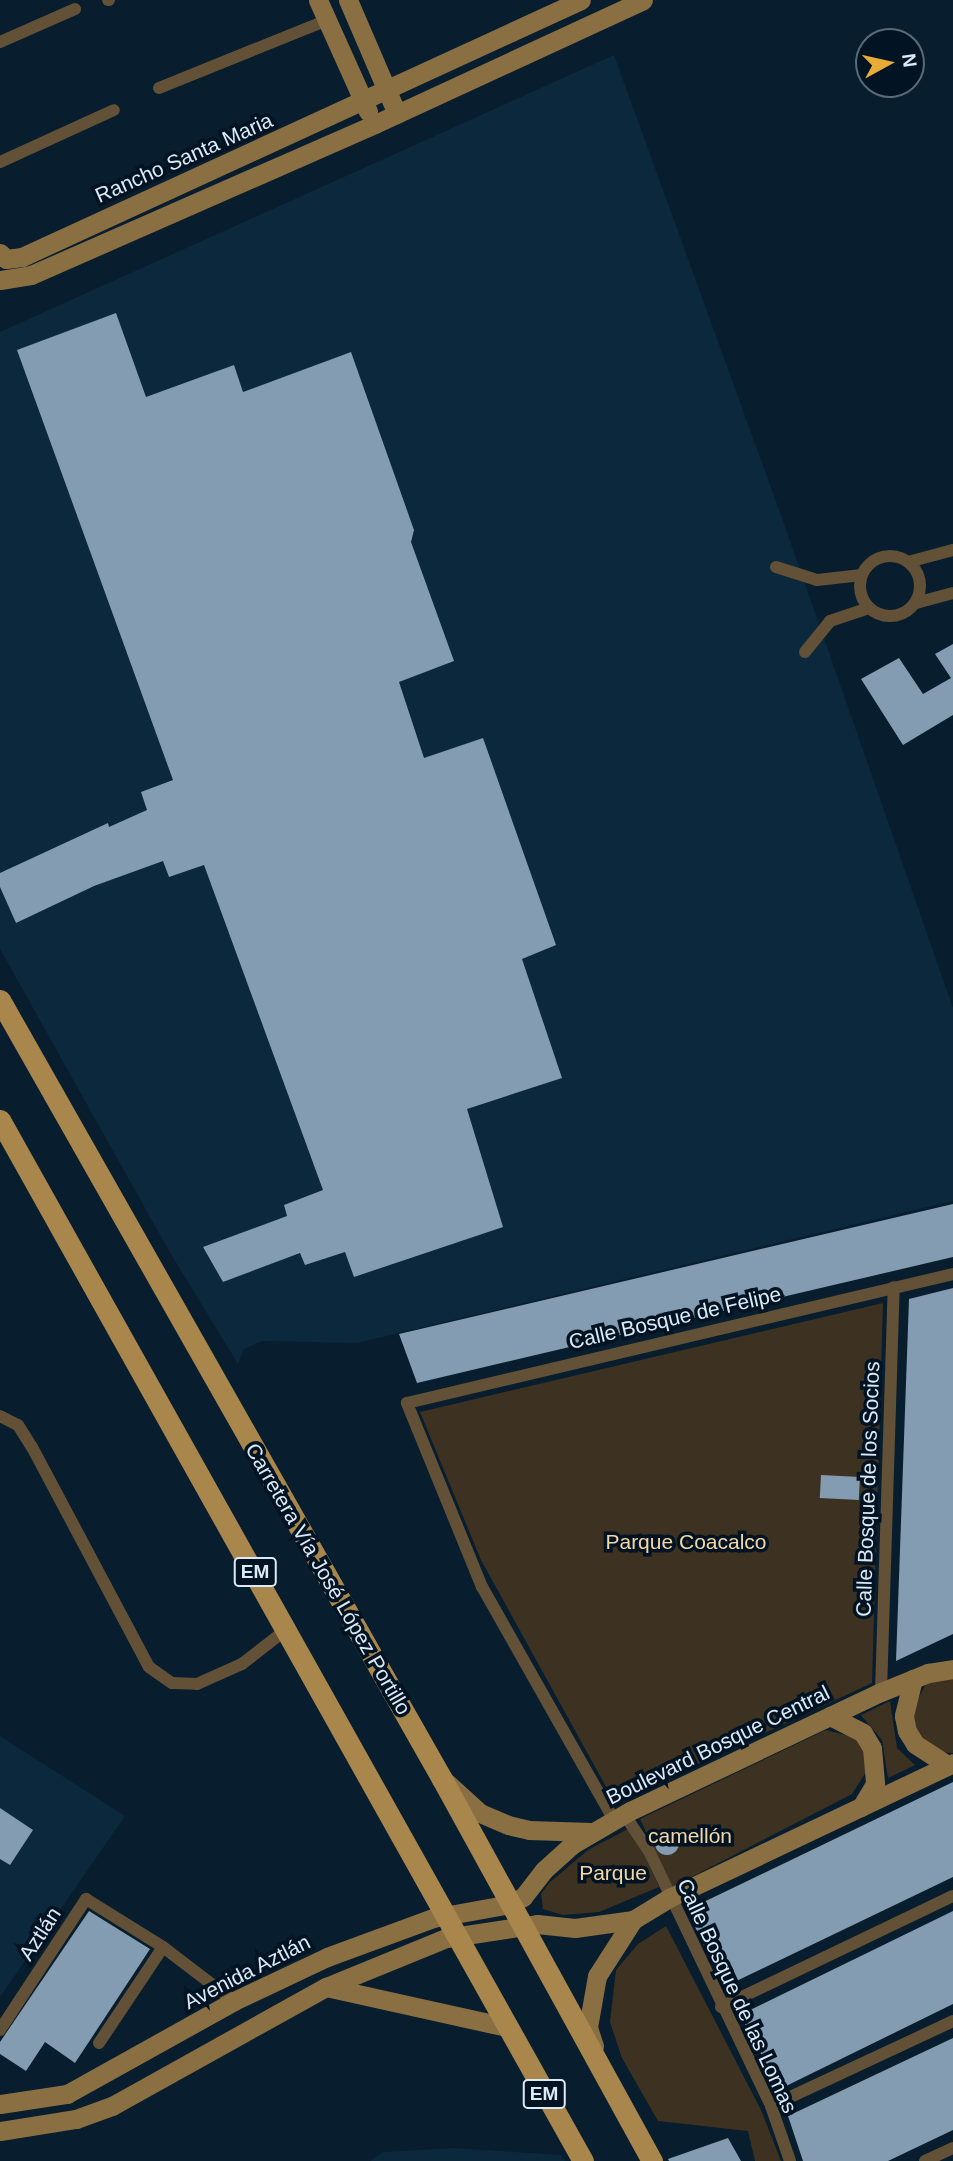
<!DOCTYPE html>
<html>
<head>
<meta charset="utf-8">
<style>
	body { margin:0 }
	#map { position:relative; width:953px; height:2161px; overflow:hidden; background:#081d2d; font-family:Arial,sans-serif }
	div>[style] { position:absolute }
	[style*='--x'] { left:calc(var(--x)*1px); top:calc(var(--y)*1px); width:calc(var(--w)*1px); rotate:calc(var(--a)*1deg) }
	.built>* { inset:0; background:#0c283c }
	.green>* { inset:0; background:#3d3221 }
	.building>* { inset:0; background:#849cb1; transform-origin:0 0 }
	.round { border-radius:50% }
	.street>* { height:12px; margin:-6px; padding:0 6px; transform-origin:6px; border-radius:6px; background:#625136 }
	.street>.ring { margin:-6px; padding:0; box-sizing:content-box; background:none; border:12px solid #625136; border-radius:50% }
	.secondary>* { height:19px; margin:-9.5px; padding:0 9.5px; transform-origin:9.5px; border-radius:9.5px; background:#8a6f43 }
	.primary>* { height:21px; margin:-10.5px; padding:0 10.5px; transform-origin:10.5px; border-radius:10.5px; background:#a9864c }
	span { translate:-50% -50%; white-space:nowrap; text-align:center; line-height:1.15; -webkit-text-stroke:7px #021423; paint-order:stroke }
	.shield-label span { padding:2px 5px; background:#021423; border:2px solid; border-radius:5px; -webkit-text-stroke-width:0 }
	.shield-label { font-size:19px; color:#ddeaf5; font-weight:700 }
	.street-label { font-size:21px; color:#ddeaf5 }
	.park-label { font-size:21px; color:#f5d6a5 }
	.north { position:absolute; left:855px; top:28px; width:70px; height:70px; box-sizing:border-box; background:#021423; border:2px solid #5a6a77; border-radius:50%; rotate:82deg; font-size:19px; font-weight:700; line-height:28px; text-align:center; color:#ddeaf5 }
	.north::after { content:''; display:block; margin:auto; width:24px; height:32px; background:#e8ab37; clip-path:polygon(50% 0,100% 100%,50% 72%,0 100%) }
</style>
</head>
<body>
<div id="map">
	<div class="built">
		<div style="clip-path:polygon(614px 55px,781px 515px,953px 1008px,953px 1201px,357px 1343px,262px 1341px,244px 1349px,238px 1364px,169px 1251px,0 949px,0 332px)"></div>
		<div style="clip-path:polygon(0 1736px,125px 1816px,0 1997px)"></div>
		<div style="clip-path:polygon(454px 2148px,561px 2155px,565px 2161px,370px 2161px,383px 2152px)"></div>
	</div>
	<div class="green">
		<div style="clip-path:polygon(883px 1303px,872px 1683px,615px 1803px,481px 1560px,420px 1412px)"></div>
		<div style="clip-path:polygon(953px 1677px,953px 1753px,938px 1752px,913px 1728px,911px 1711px,928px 1681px)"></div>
		<div style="clip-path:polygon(890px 1701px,897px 1748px,915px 1765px,888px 1778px,882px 1740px,861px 1715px)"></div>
		<div style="clip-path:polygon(826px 1730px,857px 1738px,866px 1754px,866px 1772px,852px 1794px,672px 1887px,640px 1819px)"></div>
		<div style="clip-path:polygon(628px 1829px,643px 1850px,659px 1887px,599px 1912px,563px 1915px,543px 1909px,541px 1894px,549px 1883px,588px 1850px)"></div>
		<div style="clip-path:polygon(666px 1926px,761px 2110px,781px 2161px,755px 2161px,748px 2131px,658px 2121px,622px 2058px,610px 2022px,616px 1970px,638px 1944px)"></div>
	</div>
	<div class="building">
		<div style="clip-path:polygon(116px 313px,146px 397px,234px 365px,243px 392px,351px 352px,414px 530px,411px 542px,454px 661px,399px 682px,424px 758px,483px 738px,556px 945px,522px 959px,562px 1078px,467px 1109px,503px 1227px,354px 1277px,345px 1252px,305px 1265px,300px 1253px,223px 1282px,203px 1247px,287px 1216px,284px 1205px,323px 1190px,204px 865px,169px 877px,163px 861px,94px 886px,16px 923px,0 887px,0 873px,108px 823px,109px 827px,147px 810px,141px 792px,173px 780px,17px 350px)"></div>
		<div style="clip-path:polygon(953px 644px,953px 715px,903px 745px,861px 679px,899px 658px,923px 694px,951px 678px,935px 654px)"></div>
		<div style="clip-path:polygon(953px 1204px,953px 1257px,710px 1314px,417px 1383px,399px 1334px)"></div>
		<div style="clip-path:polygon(953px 1288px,953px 1634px,896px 1661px,909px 1299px)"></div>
		<div style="left:821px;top:1475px;width:39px;height:23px;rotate:3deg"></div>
		<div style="clip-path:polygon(953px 1782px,953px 1877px,724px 1987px,687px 1910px)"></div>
		<div style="clip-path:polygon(0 1808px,33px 1830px,10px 1865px,0 1859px)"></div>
		<div class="round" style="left:655px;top:1831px;width:24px;height:24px"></div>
		<div style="clip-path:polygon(89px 1911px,150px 1949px,75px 2063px,45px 2042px,26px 2071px,0 2054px,0 2042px)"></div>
		<div style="clip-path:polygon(953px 1911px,953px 2004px,780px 2089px,740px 2015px)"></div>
		<div style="clip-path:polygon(953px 2038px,953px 2130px,888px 2161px,803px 2161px,788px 2116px)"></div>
		<div style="clip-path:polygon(728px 2138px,741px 2161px,669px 2161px,668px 2159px)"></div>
	</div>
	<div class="street">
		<div style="--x:108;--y:0;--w:1;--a:0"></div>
		<div style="--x:0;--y:42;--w:82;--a:-23.7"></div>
		<div style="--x:159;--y:88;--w:181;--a:-22"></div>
		<div style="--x:0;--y:162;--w:125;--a:-24.5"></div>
		<div class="ring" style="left:860px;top:556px;width:48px;height:48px"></div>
		<div style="--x:908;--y:562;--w:47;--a:-14.9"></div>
		<div style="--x:776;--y:567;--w:43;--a:17.6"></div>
		<div style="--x:817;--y:580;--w:45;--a:-6.3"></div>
		<div style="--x:916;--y:603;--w:38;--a:-15"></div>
		<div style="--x:805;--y:652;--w:40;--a:-51"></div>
		<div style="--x:830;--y:621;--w:41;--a:-18.4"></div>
		<div style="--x:0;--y:1416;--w:20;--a:27"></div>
		<div style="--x:18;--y:1425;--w:26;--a:58"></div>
		<div style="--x:32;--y:1447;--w:249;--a:62"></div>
		<div style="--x:149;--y:1667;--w:28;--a:35"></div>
		<div style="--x:172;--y:1683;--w:25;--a:2"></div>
		<div style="--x:197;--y:1684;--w:49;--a:-24"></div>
		<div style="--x:242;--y:1664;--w:57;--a:-37.9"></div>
		<div style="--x:881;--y:1692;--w:405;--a:-88.2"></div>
		<div style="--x:624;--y:1814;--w:45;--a:56"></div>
		<div style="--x:649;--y:1851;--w:283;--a:64.4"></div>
		<div style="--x:771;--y:2106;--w:58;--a:70.9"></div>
		<div style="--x:614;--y:1820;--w:268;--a:-119.5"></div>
		<div style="--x:482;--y:1587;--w:199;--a:-112.2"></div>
		<div style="--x:407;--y:1403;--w:561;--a:-13.29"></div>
		<div style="--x:721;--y:2007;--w:257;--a:-25.6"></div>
		<div style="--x:0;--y:2030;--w:157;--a:-56.7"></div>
		<div style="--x:86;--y:1899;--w:91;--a:31.9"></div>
		<div style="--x:163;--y:1947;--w:89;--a:37.3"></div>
		<div style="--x:99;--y:2043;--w:115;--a:-56.3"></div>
		<div style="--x:771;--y:2106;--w:201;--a:-25"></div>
		<div style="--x:925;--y:2161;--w:31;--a:-25"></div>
	</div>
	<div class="secondary">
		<div style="--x:318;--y:0;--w:122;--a:65.8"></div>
		<div style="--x:348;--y:0;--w:124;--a:66.7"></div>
		<div style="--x:0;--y:253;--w:8;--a:45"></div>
		<div style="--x:6;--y:259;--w:16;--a:-7"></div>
		<div style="--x:22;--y:257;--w:615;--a:-24.69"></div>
		<div style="--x:0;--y:280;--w:31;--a:-9"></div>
		<div style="--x:31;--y:275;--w:376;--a:-23.7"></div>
		<div style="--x:375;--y:124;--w:295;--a:-24.8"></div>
		<div style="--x:913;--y:1679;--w:38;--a:104"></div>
		<div style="--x:904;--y:1716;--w:15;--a:79"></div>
		<div style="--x:907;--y:1731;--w:15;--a:58"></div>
		<div style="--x:915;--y:1744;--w:38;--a:33"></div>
		<div style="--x:830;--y:1716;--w:37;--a:27"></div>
		<div style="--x:863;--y:1733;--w:17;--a:59"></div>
		<div style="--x:872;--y:1748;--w:36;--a:85"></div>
		<div style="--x:875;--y:1784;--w:27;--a:121"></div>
		<div style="--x:447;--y:1783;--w:45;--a:42.3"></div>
		<div style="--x:480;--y:1813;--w:30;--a:23"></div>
		<div style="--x:508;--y:1825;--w:22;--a:13"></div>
		<div style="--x:529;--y:1830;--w:62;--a:1.8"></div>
		<div style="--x:326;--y:1987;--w:184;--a:12.5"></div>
		<div style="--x:594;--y:2046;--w:20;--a:-108"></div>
		<div style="--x:588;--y:2027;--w:52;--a:-80"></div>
		<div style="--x:597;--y:1976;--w:67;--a:-57.3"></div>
		<div style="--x:0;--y:2104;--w:68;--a:-8.5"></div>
		<div style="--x:67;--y:2094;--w:191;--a:-29.1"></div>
		<div style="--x:234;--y:2001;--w:103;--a:-25.3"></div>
		<div style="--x:327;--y:1957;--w:113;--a:-20.2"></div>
		<div style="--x:433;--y:1918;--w:78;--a:-10.3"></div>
		<div style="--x:510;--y:1904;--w:15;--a:-28"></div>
		<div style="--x:523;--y:1897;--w:34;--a:-52"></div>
		<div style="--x:544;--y:1870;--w:39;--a:-42"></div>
		<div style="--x:573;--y:1844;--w:66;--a:-30.1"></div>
		<div style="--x:630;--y:1811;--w:278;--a:-25.4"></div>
		<div style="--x:881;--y:1692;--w:51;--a:-22"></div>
		<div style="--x:928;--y:1673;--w:25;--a:-9"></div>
		<div style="--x:0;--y:2131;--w:77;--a:-9"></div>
		<div style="--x:76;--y:2119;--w:38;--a:-20"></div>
		<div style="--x:112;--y:2106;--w:245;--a:-29.1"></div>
		<div style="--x:326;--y:1987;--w:130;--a:-22.2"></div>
		<div style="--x:446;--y:1938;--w:92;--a:-8.7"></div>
		<div style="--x:537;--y:1924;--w:38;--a:6"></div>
		<div style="--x:575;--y:1928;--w:59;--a:-7.9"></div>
		<div style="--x:633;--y:1920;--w:42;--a:-31.4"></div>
		<div style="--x:669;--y:1898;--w:314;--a:-25.4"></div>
	</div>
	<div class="primary">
		<div style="--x:0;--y:1000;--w:896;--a:60.43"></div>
		<div style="--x:442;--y:1779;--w:436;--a:61.2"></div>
		<div style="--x:0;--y:1120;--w:1193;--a:60.75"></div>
	</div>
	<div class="shield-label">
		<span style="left:255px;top:1572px">EM</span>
		<span style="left:544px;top:2094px">EM</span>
	</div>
	<div class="street-label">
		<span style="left:184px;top:158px;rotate:-24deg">Rancho Santa Maria</span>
		<span style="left:675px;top:1318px;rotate:-13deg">Calle Bosque de Felipe</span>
		<span style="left:868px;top:1489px;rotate:-88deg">Calle Bosque de los Socios</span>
		<span style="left:328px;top:1579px;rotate:60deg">Carretera Vía José López Portillo</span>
		<span style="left:718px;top:1745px;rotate:-26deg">Boulevard Bosque Central</span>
		<span style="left:40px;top:1934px;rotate:-57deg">Aztlán</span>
		<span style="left:247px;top:1972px;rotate:-27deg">Avenida Aztlán</span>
		<span style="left:737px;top:1996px;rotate:65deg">Calle Bosque de las Lomas</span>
	</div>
	<div class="park-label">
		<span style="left:686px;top:1542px">Parque Coacalco</span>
		<span style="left:690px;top:1836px">camellón</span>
		<span style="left:613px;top:1873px">Parque</span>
	</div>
	<div class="north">N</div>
</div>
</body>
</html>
